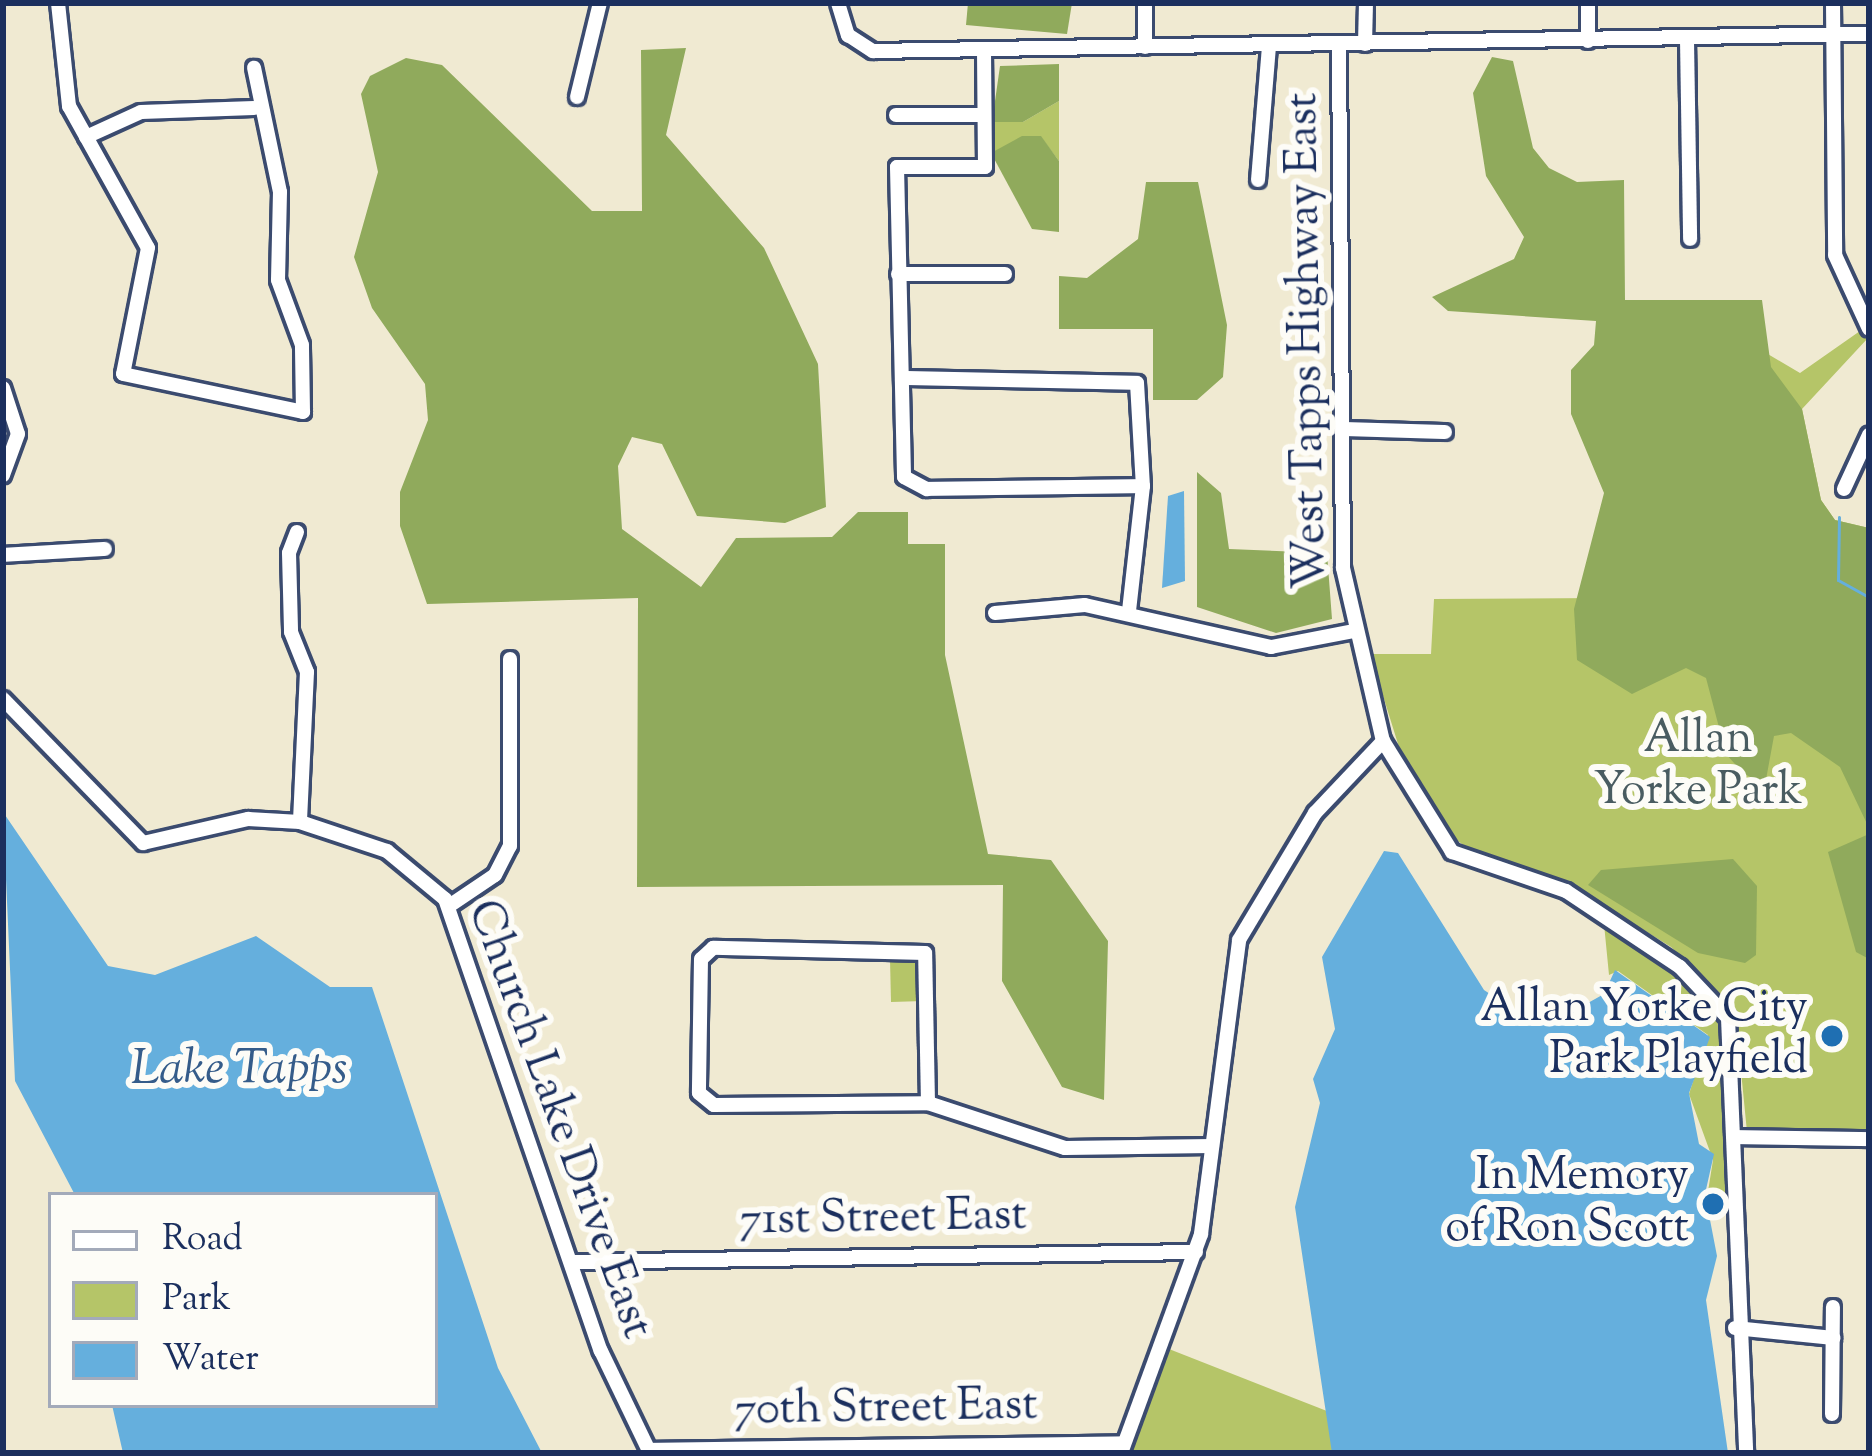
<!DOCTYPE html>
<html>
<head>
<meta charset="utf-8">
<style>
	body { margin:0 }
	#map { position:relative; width:1872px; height:1456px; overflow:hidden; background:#f0ead2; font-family:"Sorts Mill Goudy",serif }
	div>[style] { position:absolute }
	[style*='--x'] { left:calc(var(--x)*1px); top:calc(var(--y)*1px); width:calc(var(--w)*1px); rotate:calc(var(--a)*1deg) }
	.green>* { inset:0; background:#b5c568 }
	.forest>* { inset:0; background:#90aa5c }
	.water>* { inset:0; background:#65afdd }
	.stream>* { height:3px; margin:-1.5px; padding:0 1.5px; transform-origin:1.5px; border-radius:1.5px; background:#65afdd }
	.roads { filter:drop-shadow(3px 0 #3b4b6f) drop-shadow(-3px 0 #3b4b6f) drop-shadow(0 3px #3b4b6f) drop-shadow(0 -3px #3b4b6f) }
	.minor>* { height:14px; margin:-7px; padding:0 7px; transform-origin:7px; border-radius:7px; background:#fff }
	.dots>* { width:33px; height:33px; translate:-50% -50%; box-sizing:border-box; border:6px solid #fdfcf7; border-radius:50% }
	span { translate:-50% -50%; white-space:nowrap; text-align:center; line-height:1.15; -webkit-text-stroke:12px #fdfcf7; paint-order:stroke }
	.street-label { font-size:45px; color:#1b2f5e }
	.park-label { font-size:45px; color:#495c61 }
	.poi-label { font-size:45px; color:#1b2f5e }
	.right { translate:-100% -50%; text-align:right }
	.water-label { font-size:48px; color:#355c8a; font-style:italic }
	.frame { position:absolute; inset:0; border:6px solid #1b2f5e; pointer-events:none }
	.legend { position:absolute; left:48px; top:1192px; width:390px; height:216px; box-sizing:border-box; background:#fdfcf7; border:3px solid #a3aaba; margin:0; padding:15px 21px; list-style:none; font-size:36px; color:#1b2f5e }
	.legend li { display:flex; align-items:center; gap:24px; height:60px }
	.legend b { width:60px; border:3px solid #a3aaba }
</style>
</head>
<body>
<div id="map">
	<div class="green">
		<div style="clip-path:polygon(1059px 101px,1059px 161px,1040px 136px,991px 153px,992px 122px,1023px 122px)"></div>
		<div style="clip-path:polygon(1860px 331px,1868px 338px,1802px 409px,1821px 500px,1835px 520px,1869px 528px,1869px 1134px,1747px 1132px,1735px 1010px,1671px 947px,1571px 885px,1483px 859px,1448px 834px,1403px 760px,1370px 654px,1431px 654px,1434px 599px,1756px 597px,1761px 350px,1800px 373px)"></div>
		<div style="clip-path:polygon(1604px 924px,1692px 985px,1726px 1034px,1733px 1205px,1706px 1204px,1713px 1160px,1689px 1094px,1708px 1035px,1618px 971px,1609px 975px)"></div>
		<div style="clip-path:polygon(890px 959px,920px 961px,924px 1001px,891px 1002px)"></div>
		<div style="clip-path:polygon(1169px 1349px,1332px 1413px,1332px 1453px,1131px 1453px)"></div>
	</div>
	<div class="forest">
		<div style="clip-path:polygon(968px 3px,1072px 3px,1067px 34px,966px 25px)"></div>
		<div style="clip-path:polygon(686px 48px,666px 135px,764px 248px,818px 364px,826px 507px,785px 523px,697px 516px,662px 444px,632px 437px,618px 466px,622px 529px,701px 587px,736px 538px,832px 537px,858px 512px,908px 512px,908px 544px,945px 544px,945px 655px,988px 854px,1051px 860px,1108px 941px,1104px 1100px,1062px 1087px,1002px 981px,1003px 885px,637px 887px,638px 598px,427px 604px,400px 526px,400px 492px,428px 420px,425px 384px,372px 308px,354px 257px,378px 172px,361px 94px,370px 76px,406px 58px,442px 65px,592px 211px,642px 211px,641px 50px)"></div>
		<div style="clip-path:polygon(1492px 57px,1513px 61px,1533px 148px,1549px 168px,1577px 182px,1624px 180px,1625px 300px,1762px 300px,1771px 367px,1802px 409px,1821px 500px,1835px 520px,1869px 528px,1869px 828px,1840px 767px,1791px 733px,1774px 736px,1765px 785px,1743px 773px,1726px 754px,1706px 678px,1686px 668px,1632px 694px,1577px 660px,1574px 609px,1604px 493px,1571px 414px,1571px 370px,1594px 345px,1596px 321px,1448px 311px,1432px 297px,1514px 259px,1524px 237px,1486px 176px,1473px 93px)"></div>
		<div style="clip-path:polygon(1059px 64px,1059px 101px,1023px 122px,992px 122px,1000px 66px)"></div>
		<div style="clip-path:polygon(1022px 136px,1041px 136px,1059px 161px,1059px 232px,1032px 229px,991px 153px)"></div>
		<div style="clip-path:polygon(1146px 182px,1198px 182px,1227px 325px,1223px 377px,1197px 400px,1153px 400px,1153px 329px,1059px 329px,1059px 276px,1087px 278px,1138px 239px)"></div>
		<div style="clip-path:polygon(1197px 472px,1221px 493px,1229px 549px,1327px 553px,1332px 619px,1276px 633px,1197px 607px)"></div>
		<div style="clip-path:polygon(1869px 834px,1869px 959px,1856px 952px,1828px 852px)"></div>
		<div style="clip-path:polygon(1733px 859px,1757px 886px,1756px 955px,1745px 963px,1698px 953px,1588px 885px,1601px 870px)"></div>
	</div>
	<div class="water">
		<div style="clip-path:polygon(1184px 491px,1185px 581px,1162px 588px,1168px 496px)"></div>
		<div style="clip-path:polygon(3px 812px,108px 966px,155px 975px,256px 936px,330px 987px,372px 987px,498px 1368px,542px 1453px,123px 1453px,112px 1405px,435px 1405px,435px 1195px,75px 1195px,15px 1081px)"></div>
		<div style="clip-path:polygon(1384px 851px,1398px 853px,1484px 990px,1522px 1015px,1570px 1013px,1604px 994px,1615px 970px,1710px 1037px,1689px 1093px,1699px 1144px,1714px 1154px,1705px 1194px,1717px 1256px,1706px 1300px,1728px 1453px,1332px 1453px,1295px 1207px,1320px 1103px,1313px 1079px,1335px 1029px,1322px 957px)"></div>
	</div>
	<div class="stream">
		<div style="--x:1839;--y:517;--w:63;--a:90.9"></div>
		<div style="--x:1838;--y:580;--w:35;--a:29"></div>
	</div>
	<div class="roads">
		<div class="minor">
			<div style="--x:58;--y:3;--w:104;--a:83.9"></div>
			<div style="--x:69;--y:106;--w:162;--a:60.9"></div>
			<div style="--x:148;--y:248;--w:128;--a:101.2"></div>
			<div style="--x:123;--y:374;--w:184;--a:11.9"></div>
			<div style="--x:303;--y:412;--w:67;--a:-90.9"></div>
			<div style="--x:302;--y:345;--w:69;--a:-110.3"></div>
			<div style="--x:278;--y:280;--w:88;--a:-88.7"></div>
			<div style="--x:280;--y:192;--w:127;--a:-101.8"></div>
			<div style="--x:838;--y:3;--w:34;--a:73"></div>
			<div style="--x:848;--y:35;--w:30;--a:33"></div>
			<div style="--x:873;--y:51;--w:996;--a:-0.98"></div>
			<div style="--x:1588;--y:3;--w:38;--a:90"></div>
			<div style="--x:1833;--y:3;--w:252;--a:89.5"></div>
			<div style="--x:1835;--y:255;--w:81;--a:65.3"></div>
			<div style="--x:1687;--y:40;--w:199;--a:89.1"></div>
			<div style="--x:1365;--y:44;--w:41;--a:-88.6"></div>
			<div style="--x:1339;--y:45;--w:523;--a:89.56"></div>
			<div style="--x:1343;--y:568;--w:178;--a:77"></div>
			<div style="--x:1383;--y:741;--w:131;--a:58.1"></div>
			<div style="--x:1452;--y:852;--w:120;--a:18.9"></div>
			<div style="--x:1566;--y:891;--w:137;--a:33.7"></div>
			<div style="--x:1680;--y:967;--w:70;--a:46.7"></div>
			<div style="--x:1728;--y:1018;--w:435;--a:87.6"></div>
			<div style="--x:1145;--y:47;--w:44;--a:-90"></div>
			<div style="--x:984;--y:51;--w:116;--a:89.5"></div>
			<div style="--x:985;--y:167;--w:88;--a:180"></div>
			<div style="--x:897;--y:167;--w:310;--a:88.7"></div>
			<div style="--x:904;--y:477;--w:26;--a:28"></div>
			<div style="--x:927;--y:489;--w:216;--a:-0.8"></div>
			<div style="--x:577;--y:97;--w:97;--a:-76.3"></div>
			<div style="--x:896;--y:115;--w:88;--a:0"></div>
			<div style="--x:86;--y:137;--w:60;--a:-24.4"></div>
			<div style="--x:141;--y:112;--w:113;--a:-2"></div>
			<div style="--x:1258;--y:180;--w:134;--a:-85.3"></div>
			<div style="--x:898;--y:274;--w:107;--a:0"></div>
			<div style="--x:902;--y:378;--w:235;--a:1.2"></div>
			<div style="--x:1137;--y:383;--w:103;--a:86.7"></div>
			<div style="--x:1143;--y:486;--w:126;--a:96.4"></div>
			<div style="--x:3;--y:388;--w:48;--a:71.9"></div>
			<div style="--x:18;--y:434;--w:44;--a:110.1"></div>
			<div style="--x:1343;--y:429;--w:102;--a:1.7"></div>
			<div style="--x:1844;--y:489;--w:60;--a:-65.2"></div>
			<div style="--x:297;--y:532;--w:22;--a:111"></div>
			<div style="--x:289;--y:553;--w:79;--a:88.5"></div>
			<div style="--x:291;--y:632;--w:43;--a:68.2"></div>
			<div style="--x:307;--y:672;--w:150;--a:92.7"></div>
			<div style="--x:3;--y:555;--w:102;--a:-3.4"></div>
			<div style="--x:995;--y:613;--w:90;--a:-5.1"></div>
			<div style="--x:1085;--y:605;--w:191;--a:12.7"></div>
			<div style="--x:1271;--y:647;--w:85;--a:-10.9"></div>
			<div style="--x:3;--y:699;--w:201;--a:45.8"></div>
			<div style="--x:143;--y:843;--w:108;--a:-12.9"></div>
			<div style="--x:248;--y:819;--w:52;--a:3.3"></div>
			<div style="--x:300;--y:822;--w:92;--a:18.4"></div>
			<div style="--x:387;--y:851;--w:75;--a:39.6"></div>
			<div style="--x:445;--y:899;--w:478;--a:71"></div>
			<div style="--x:601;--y:1351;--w:113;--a:64.3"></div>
			<div style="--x:449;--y:906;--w:55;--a:-34"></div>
			<div style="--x:495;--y:875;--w:33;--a:-63"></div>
			<div style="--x:510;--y:846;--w:187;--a:-90"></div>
			<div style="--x:928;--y:1103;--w:150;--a:-91.1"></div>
			<div style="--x:925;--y:953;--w:212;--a:-178.6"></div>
			<div style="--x:713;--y:948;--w:16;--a:137"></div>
			<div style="--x:701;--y:959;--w:134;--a:90.9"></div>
			<div style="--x:699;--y:1093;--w:19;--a:39"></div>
			<div style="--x:714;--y:1105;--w:214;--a:-0.5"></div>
			<div style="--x:928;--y:1103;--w:144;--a:18.2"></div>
			<div style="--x:1065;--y:1148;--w:147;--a:-0.8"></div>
			<div style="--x:1738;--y:1137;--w:131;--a:0.9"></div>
			<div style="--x:572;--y:1262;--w:624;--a:-0.92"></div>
			<div style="--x:1735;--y:1328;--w:99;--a:5.8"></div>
			<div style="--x:1832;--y:1414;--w:107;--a:-89.5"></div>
			<div style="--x:649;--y:1450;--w:475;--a:-0.8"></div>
			<div style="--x:1121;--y:1453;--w:233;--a:-69.9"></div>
			<div style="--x:1201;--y:1234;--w:296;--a:-82.6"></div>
			<div style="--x:1239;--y:940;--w:148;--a:-59.1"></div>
			<div style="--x:1315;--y:813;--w:99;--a:-46.6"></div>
		</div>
	</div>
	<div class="dots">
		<div style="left:1832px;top:1036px;background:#1f6fb2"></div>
		<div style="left:1713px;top:1204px;background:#1f6fb2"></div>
	</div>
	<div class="street-label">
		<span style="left:1309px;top:341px;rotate:-91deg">West Tapps Highway East</span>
		<span style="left:558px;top:1120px;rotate:70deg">Church Lake Drive East</span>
		<span style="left:883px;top:1220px;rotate:-1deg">71st Street East</span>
		<span style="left:886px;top:1410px;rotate:-1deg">70th Street East</span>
	</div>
	<div class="park-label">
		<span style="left:1698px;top:767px">Allan<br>Yorke Park</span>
	</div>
	<div class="poi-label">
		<span class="right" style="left:1808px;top:1036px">Allan Yorke City<br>Park Playfield</span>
		<span class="right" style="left:1689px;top:1204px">In Memory<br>of Ron Scott</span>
	</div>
	<div class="water-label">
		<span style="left:239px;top:1071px">Lake Tapps</span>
	</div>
	<div class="frame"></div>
	<ul class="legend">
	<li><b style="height:15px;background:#fff"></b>Road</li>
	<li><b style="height:33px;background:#b5c568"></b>Park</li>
	<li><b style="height:33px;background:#65afdd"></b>Water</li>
	</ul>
</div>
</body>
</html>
